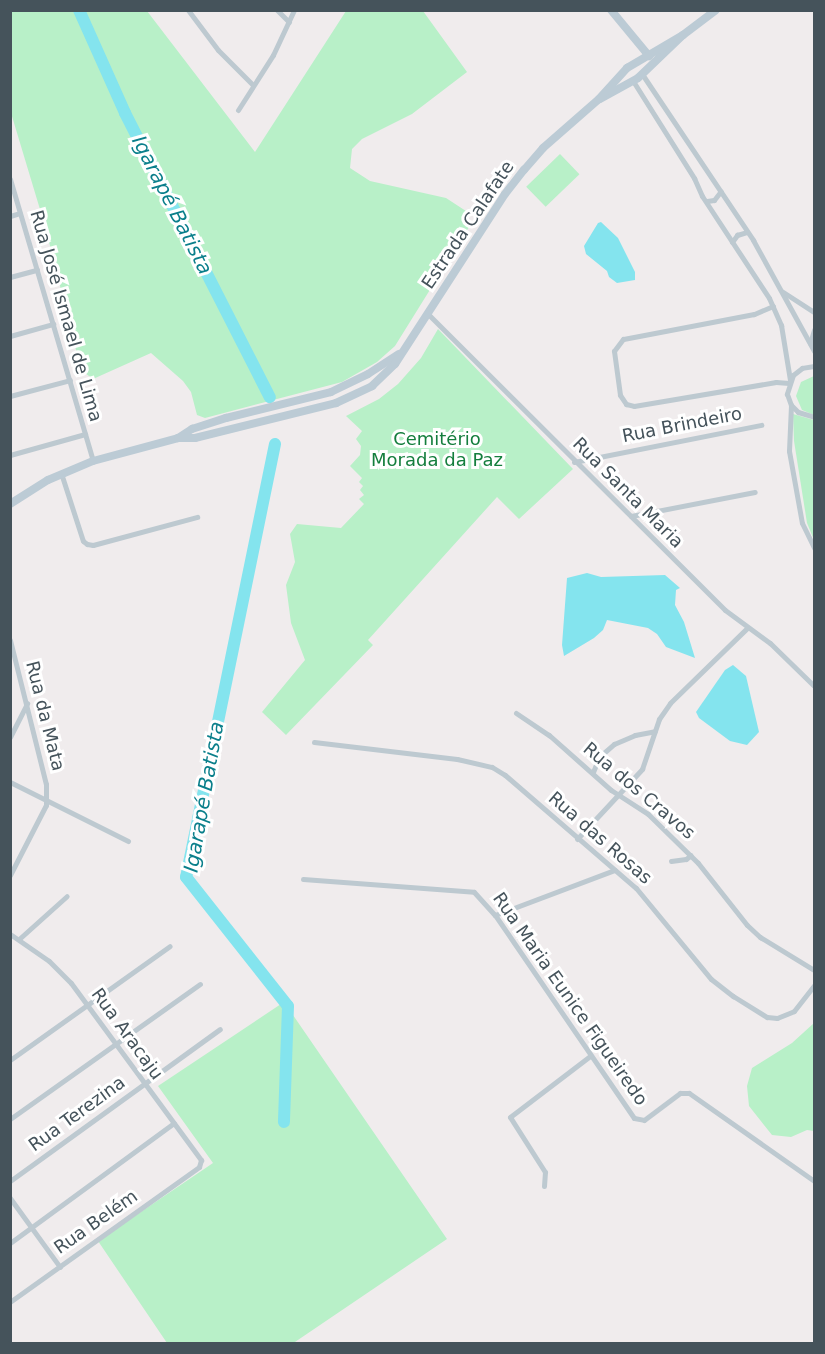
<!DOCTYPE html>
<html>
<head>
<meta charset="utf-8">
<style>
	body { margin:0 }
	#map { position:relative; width:825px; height:1354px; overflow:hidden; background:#f0eced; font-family:"DejaVu Sans",sans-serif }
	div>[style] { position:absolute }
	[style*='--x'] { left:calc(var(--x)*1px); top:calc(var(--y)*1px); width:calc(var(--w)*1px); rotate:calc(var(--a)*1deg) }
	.green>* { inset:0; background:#b8f0c8; transform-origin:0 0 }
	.water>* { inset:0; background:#84e4ee }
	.river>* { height:12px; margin:-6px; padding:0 6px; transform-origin:6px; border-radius:6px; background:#84e4ee }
	.street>* { height:5px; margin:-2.5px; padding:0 2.5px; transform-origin:2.5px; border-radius:2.5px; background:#bdc9d0 }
	.secondary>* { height:8px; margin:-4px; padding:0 4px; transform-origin:4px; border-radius:4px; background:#bccbd5 }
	span { translate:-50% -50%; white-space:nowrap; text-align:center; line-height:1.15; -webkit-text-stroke:6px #fff; paint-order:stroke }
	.street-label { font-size:18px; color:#45535b }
	.park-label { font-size:18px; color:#147e3d }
	.water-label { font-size:20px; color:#0a7f8b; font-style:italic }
	.frame { position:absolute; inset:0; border:12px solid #45535b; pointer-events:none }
</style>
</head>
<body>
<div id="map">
	<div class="green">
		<div style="clip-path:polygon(10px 11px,147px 11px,255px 152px,346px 11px,423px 11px,467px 72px,412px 114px,362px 139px,352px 149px,350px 168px,370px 181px,446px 198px,469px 213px,469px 227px,395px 346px,377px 362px,342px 382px,205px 418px,197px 415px,191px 392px,183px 381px,151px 353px,93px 379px,81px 370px,45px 226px,11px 113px)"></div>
		<div style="left:560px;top:154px;width:28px;height:47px;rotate:46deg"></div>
		<div style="clip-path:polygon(438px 329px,573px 469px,519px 519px,497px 497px,368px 640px,373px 645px,286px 735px,262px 712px,305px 660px,291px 623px,286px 585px,295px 562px,290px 534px,297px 524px,341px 528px,364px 504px,359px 499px,364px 495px,360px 490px,363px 486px,359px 482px,362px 478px,350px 466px,360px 455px,361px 446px,356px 439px,362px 431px,346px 416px,379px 399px,398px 384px,421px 358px)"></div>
		<div style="clip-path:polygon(814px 376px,814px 415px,802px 410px,796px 396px,801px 382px)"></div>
		<div style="clip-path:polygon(793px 414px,814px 420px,814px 540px,807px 523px,794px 441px)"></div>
		<div style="clip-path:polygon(284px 1002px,447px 1239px,292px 1344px,167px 1343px,98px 1241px,213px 1163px,158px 1086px)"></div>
		<div style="clip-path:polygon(814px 1023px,814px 1131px,807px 1130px,791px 1137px,772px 1135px,749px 1106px,747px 1086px,752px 1068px,792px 1043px)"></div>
	</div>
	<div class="water">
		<div style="clip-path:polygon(601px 222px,618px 238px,635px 272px,635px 280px,617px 283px,609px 277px,607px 271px,586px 254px,584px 246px,598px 223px)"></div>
		<div style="clip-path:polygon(587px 573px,601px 577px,665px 575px,680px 588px,676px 590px,675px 605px,684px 622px,695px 658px,666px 647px,657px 634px,648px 628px,607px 620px,603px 630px,594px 638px,564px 656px,562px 645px,567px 578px)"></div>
		<div style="clip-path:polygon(733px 665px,746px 676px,759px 732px,747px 745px,730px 741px,699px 718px,696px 712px,725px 670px)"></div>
	</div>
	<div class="river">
		<div style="--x:79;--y:10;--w:113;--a:65.9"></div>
		<div style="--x:125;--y:113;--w:319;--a:63"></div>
		<div style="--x:275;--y:444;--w:442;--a:101.6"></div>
		<div style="--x:186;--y:877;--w:164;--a:51.7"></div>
		<div style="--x:288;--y:1006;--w:116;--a:92"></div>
	</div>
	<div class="street">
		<div style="--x:188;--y:10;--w:50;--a:53.1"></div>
		<div style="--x:218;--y:50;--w:48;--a:45"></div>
		<div style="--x:277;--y:10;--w:17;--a:45"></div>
		<div style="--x:642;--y:74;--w:200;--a:56.2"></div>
		<div style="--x:753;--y:240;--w:127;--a:61.2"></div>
		<div style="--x:633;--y:81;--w:115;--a:57.8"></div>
		<div style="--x:694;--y:178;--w:20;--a:66"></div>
		<div style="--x:702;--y:196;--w:122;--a:56.7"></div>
		<div style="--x:769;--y:298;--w:30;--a:66"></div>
		<div style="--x:781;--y:325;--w:56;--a:80.7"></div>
		<div style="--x:238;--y:110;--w:65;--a:-57.5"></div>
		<div style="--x:273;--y:55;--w:50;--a:-65"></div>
		<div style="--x:10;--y:179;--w:294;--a:73.6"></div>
		<div style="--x:707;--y:201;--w:7;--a:-8"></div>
		<div style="--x:714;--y:200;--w:11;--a:-52"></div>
		<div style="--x:10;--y:216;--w:10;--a:-17"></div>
		<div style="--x:732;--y:242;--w:9;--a:-54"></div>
		<div style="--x:737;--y:235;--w:10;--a:-17"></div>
		<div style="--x:10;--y:277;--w:28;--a:-15"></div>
		<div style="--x:783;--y:292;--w:37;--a:33"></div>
		<div style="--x:773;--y:306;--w:21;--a:157"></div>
		<div style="--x:754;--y:314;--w:133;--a:169.2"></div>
		<div style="--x:623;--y:339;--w:15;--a:127"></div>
		<div style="--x:614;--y:351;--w:44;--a:82.2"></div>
		<div style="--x:620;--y:395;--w:11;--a:56"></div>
		<div style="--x:626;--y:404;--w:8;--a:14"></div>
		<div style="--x:634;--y:406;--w:144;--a:-9.6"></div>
		<div style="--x:776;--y:382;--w:13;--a:4"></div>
		<div style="--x:428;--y:314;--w:419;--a:44.9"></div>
		<div style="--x:725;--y:610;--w:56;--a:36.3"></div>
		<div style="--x:770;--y:643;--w:62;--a:44.3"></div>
		<div style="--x:10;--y:336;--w:45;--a:-15.6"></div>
		<div style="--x:810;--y:343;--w:14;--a:-73"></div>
		<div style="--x:814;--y:366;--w:12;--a:171"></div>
		<div style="--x:802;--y:368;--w:11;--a:142"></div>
		<div style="--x:793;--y:375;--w:20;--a:108"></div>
		<div style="--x:787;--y:394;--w:12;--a:70"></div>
		<div style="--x:791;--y:405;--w:10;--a:45"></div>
		<div style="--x:798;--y:412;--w:17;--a:17"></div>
		<div style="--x:10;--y:396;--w:62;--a:-14.9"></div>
		<div style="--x:791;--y:405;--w:46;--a:92.5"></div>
		<div style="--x:789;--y:451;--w:73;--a:79.8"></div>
		<div style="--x:802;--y:523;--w:28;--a:64"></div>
		<div style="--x:10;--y:455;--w:78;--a:-15.6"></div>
		<div style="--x:574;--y:462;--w:191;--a:-11.2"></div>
		<div style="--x:61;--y:473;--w:71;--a:72.1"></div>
		<div style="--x:83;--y:541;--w:5;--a:37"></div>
		<div style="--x:87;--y:544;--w:6;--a:9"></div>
		<div style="--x:93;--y:545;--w:108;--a:-15.1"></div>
		<div style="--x:631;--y:516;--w:126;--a:-11"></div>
		<div style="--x:10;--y:640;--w:148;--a:76"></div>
		<div style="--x:46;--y:784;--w:21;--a:90"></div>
		<div style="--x:46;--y:805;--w:79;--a:117.2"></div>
		<div style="--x:516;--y:713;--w:40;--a:34"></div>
		<div style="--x:549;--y:735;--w:83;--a:41.6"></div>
		<div style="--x:611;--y:790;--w:44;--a:33"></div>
		<div style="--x:648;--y:814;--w:70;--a:44.4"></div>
		<div style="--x:698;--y:863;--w:79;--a:51.7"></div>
		<div style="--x:747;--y:925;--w:18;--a:43"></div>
		<div style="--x:760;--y:937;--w:63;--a:31.4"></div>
		<div style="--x:10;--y:737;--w:38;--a:-63"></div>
		<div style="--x:314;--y:742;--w:144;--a:6.8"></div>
		<div style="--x:457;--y:759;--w:36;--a:13"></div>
		<div style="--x:492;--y:767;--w:15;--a:32"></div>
		<div style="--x:505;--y:775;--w:173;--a:40.8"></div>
		<div style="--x:636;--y:888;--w:118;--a:50.5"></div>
		<div style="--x:711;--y:979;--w:28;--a:38"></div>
		<div style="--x:733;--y:996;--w:40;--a:32"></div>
		<div style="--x:767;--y:1017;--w:10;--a:6"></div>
		<div style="--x:777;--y:1018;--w:18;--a:-22"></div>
		<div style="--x:794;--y:1011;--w:33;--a:-52"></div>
		<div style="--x:593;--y:772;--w:16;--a:-68"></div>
		<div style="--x:599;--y:757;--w:20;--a:-41"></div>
		<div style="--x:614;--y:744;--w:23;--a:-23"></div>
		<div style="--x:635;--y:735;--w:20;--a:-11"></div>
		<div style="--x:10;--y:782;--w:132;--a:26.6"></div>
		<div style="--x:577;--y:839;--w:96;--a:-47.1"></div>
		<div style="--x:642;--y:769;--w:53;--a:-71.2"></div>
		<div style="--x:659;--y:719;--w:19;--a:-55"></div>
		<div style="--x:670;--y:703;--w:107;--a:-44.2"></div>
		<div style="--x:671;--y:861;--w:15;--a:-8"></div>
		<div style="--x:686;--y:859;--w:6;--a:-39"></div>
		<div style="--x:303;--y:879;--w:171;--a:4.3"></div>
		<div style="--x:474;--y:892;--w:31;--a:48"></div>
		<div style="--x:495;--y:915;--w:246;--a:55.6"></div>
		<div style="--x:634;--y:1118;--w:10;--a:11"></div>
		<div style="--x:644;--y:1120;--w:45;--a:-36.9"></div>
		<div style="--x:680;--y:1093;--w:9;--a:0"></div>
		<div style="--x:689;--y:1093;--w:153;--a:35.1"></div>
		<div style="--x:495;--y:915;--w:128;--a:-20.6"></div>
		<div style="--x:10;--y:934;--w:47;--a:34.7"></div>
		<div style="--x:49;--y:961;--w:31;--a:45"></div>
		<div style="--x:71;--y:983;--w:220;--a:53.7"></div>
		<div style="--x:201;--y:1160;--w:7;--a:106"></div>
		<div style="--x:199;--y:1167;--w:232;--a:144.5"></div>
		<div style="--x:19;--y:939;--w:64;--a:-41.9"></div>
		<div style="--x:10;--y:1060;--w:196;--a:-35.5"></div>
		<div style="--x:10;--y:1119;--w:233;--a:-35.4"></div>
		<div style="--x:10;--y:1181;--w:259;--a:-35.9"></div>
		<div style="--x:544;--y:1186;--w:14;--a:-86"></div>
		<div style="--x:545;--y:1172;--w:65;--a:-122.5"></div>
		<div style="--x:510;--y:1117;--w:101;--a:-37.3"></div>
		<div style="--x:10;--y:1198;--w:85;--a:54.1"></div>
		<div style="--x:10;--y:1243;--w:203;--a:-36.2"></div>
	</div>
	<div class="secondary">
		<div style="--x:611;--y:10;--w:60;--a:50.4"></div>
		<div style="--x:600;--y:99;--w:43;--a:-28.9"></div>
		<div style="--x:638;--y:78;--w:62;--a:-43.7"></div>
		<div style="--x:683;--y:35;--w:41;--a:-37.1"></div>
		<div style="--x:178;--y:438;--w:17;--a:-33"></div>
		<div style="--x:192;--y:429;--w:36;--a:-18"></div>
		<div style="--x:226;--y:418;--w:108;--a:-13.9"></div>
		<div style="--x:331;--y:392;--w:41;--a:-25.9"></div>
		<div style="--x:368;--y:374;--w:37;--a:-33"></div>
		<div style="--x:10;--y:504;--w:45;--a:-32.3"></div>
		<div style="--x:48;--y:480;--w:49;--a:-22.9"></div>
		<div style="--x:93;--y:461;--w:88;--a:-15.1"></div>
		<div style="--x:178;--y:438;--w:17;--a:0"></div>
		<div style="--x:195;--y:438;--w:145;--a:-13.9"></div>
		<div style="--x:336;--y:403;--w:40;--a:-25"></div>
		<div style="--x:372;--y:386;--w:32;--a:-44"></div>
		<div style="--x:395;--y:364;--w:202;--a:-57.1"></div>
		<div style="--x:505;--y:194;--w:31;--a:-52"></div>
		<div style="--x:524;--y:170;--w:29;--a:-49"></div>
		<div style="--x:543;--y:148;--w:74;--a:-41.2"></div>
		<div style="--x:599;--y:99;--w:42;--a:-47.9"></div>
		<div style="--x:627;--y:68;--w:65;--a:-30.5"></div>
	</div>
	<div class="street-label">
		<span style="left:468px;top:225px;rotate:-56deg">Estrada Calafate</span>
		<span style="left:66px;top:316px;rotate:74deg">Rua José Ismael de Lima</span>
		<span style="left:682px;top:425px;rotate:-11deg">Rua Brindeiro</span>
		<span style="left:628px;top:493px;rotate:45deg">Rua Santa Maria</span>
		<span style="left:45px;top:716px;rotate:76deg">Rua da Mata</span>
		<span style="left:639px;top:791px;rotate:40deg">Rua dos Cravos</span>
		<span style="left:600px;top:838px;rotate:41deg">Rua das Rosas</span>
		<span style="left:570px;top:999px;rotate:55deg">Rua Maria Eunice Figueiredo</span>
		<span style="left:127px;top:1034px;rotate:54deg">Rua Aracaju</span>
		<span style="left:77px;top:1114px;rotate:-36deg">Rua Terezina</span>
		<span style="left:96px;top:1222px;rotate:-35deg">Rua Belém</span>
	</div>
	<div class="park-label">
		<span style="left:437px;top:450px">Cemitério<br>Morada da Paz</span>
	</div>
	<div class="water-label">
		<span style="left:172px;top:205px;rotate:63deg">Igarapé Batista</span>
		<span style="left:204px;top:797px;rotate:-80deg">Igarapé Batista</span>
	</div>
	<div class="frame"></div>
</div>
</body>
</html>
